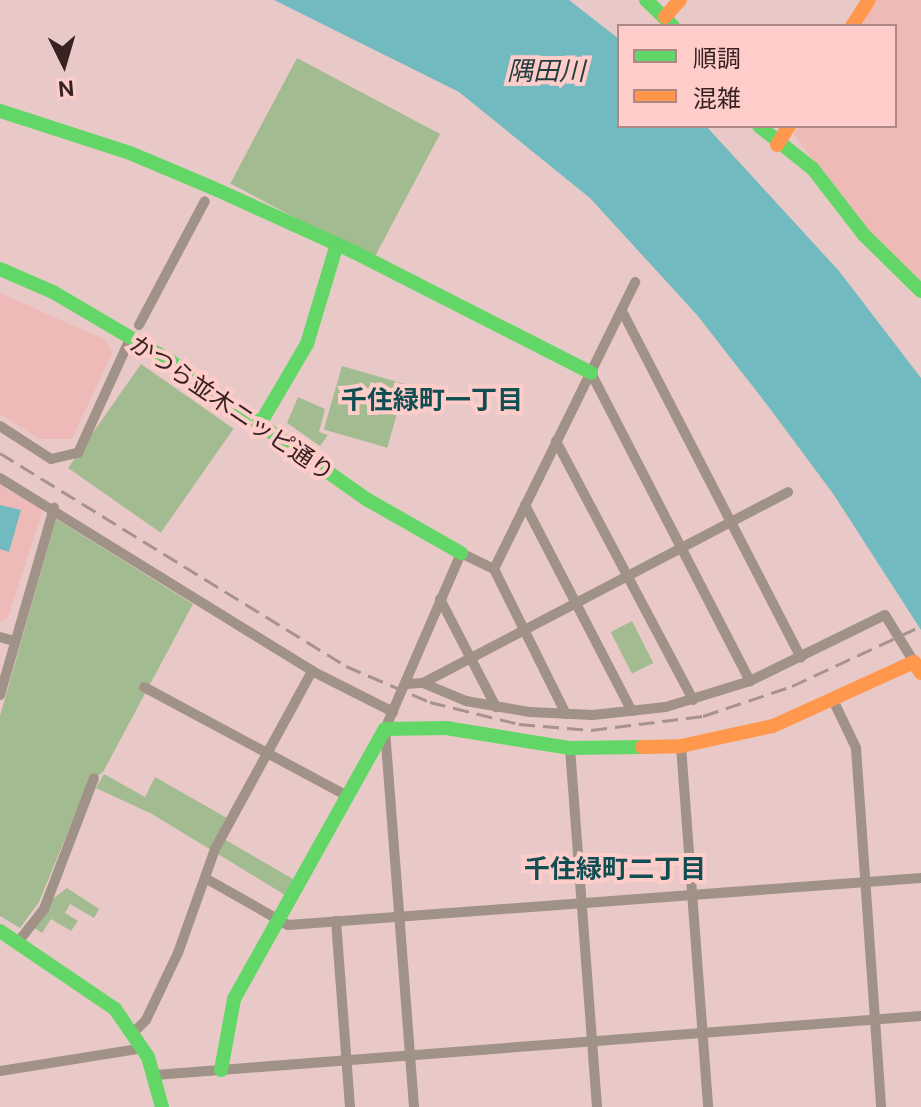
<!DOCTYPE html>
<html>
<head>
<meta charset="utf-8">
<style>
	body { margin:0 }
	#map { position:relative; width:921px; height:1107px; overflow:hidden; background:#e9c9c7; font-family:"DM Sans","Noto Sans JP",sans-serif }
	div>[style] { position:absolute }
	[style*='--x'] { left:calc(var(--x)*1px); top:calc(var(--y)*1px); width:calc(var(--w)*1px); rotate:calc(var(--a)*1deg) }
	.built>* { inset:0; background:#eebab8 }
	.green>* { inset:0; background:#a3bb91; transform-origin:0 0 }
	.water>* { inset:0; background:#71bac0 }
	.street>* { height:10px; margin:-5px; padding:0 5px; transform-origin:5px; border-radius:5px; background:#a09287 }
	.fast>* { height:14px; margin:-7px; padding:0 7px; transform-origin:7px; border-radius:7px; background:#63d668 }
	.slow>* { height:14px; margin:-7px; padding:0 7px; transform-origin:7px; border-radius:7px; background:#ff974d }
	.rail>* { height:3px; margin-top:-1.5px; transform-origin:0; background:repeating-linear-gradient(90deg,#a6938e 0 16px,transparent 0 24px) }
	span { translate:-50% -50%; white-space:nowrap; text-align:center; line-height:1.15; -webkit-text-stroke:8px #feccc9; paint-order:stroke }
	.street-label { font-size:24px; color:#382221 }
	.water-label { font-size:26px; color:#243e40; font-style:italic }
	.neighbourhood-label { font-size:26px; color:#104e52; font-weight:700 }
	.legend { position:absolute; left:617px; top:24px; width:280px; height:104px; box-sizing:border-box; background:#feccc9; border:2px solid #af8886; margin:0; padding:10px 14px; list-style:none; font-size:24px; color:#382221 }
	.legend li { display:flex; align-items:center; gap:16px; height:40px }
	.legend b { width:40px; border:2px solid #af8886 }
	.north { position:absolute; left:24px; top:24px; width:80px; height:80px; -webkit-text-stroke:6px #feccc9; paint-order:stroke; rotate:175deg; font-size:22px; font-weight:700; line-height:32px; text-align:center; color:#382221 }
	.north::after { content:''; display:block; margin:auto; width:28px; height:36px; background:#382221; clip-path:polygon(50% 0,100% 100%,50% 72%,0 100%) }
</style>
</head>
<body>
<div id="map">
	<div class="built">
		<div style="clip-path:polygon(875px 0,921px 0,921px 282px,862px 225px,794px 135px,794px 126px,895px 126px,895px 26px,858px 26px)"></div>
		<div style="clip-path:polygon(0 293px,106px 340px,112px 353px,72px 439px,39px 439px,0 414px)"></div>
		<div style="clip-path:polygon(0 485px,41px 508px,42px 513px,8px 617px,0 623px)"></div>
	</div>
	<div class="green">
		<div style="left:297px;top:58px;width:162px;height:142px;rotate:28deg"></div>
		<div style="left:141px;top:364px;width:113px;height:127px;rotate:35deg"></div>
		<div style="left:342px;top:366px;width:66px;height:66px;rotate:16deg"></div>
		<div style="clip-path:polygon(298px 397px,325px 409px,319px 432px,328px 435px,320px 446px,287px 423px)"></div>
		<div style="clip-path:polygon(56px 519px,193px 604px,103px 772px,88px 783px,39px 902px,20px 928px,0 916px,0 716px)"></div>
		<div style="left:632px;top:621px;width:47px;height:24px;rotate:63deg"></div>
		<div style="clip-path:polygon(104px 774px,145px 797px,155px 777px,227px 818px,217px 835px,293px 879px,285px 895px,152px 814px,96px 788px)"></div>
		<div style="clip-path:polygon(67px 888px,99px 909px,94px 918px,70px 904px,65px 913px,78px 921px,71px 931px,51px 919px,42px 933px,33px 927px,51px 900px)"></div>
	</div>
	<div class="water">
		<div style="clip-path:polygon(274px 0,569px 0,619px 39px,619px 126px,706px 126px,839px 271px,921px 378px,921px 630px,834px 495px,768px 406px,697px 315px,590px 198px,459px 92px)"></div>
		<div style="clip-path:polygon(0 505px,21px 510px,9px 552px,0 549px)"></div>
	</div>
	<div class="street">
		<div style="--x:622;--y:311;--w:390;--a:62.7"></div>
		<div style="--x:139;--y:325;--w:140;--a:-62"></div>
		<div style="--x:591;--y:373;--w:347;--a:62.7"></div>
		<div style="--x:0;--y:426;--w:61;--a:32.9"></div>
		<div style="--x:51;--y:459;--w:28;--a:-13"></div>
		<div style="--x:78;--y:453;--w:125;--a:-65.5"></div>
		<div style="--x:556;--y:441;--w:293;--a:62.1"></div>
		<div style="--x:0;--y:478;--w:367;--a:31.7"></div>
		<div style="--x:312;--y:671;--w:91;--a:26.8"></div>
		<div style="--x:525;--y:505;--w:232;--a:62.6"></div>
		<div style="--x:494;--y:569;--w:162;--a:63.6"></div>
		<div style="--x:440;--y:599;--w:122;--a:62.6"></div>
		<div style="--x:0;--y:637;--w:15;--a:16"></div>
		<div style="--x:423;--y:683;--w:47;--a:22.7"></div>
		<div style="--x:466;--y:701;--w:65;--a:9.8"></div>
		<div style="--x:530;--y:712;--w:63;--a:2.7"></div>
		<div style="--x:593;--y:715;--w:73;--a:-6.3"></div>
		<div style="--x:666;--y:707;--w:88;--a:-17.2"></div>
		<div style="--x:750;--y:681;--w:150;--a:-26.1"></div>
		<div style="--x:885;--y:615;--w:55;--a:58.3"></div>
		<div style="--x:407;--y:684;--w:16;--a:-4"></div>
		<div style="--x:423;--y:683;--w:412;--a:-27.6"></div>
		<div style="--x:144;--y:687;--w:230;--a:28.2"></div>
		<div style="--x:0;--y:695;--w:195;--a:-73.9"></div>
		<div style="--x:834;--y:702;--w:51;--a:64.4"></div>
		<div style="--x:856;--y:748;--w:360;--a:86"></div>
		<div style="--x:681;--y:746;--w:362;--a:85.7"></div>
		<div style="--x:570;--y:748;--w:360;--a:85.7"></div>
		<div style="--x:205;--y:878;--w:95;--a:29.5"></div>
		<div style="--x:288;--y:925;--w:635;--a:-4.25"></div>
		<div style="--x:336;--y:921;--w:187;--a:85.7"></div>
		<div style="--x:18;--y:942;--w:42;--a:-51.8"></div>
		<div style="--x:44;--y:909;--w:140;--a:-69.1"></div>
		<div style="--x:134;--y:1032;--w:17;--a:-45"></div>
		<div style="--x:146;--y:1020;--w:74;--a:-64.5"></div>
		<div style="--x:178;--y:953;--w:110;--a:-70.4"></div>
		<div style="--x:215;--y:849;--w:203;--a:-61.4"></div>
		<div style="--x:0;--y:1071;--w:145;--a:-9.1"></div>
		<div style="--x:155;--y:1075;--w:768;--a:-4.4"></div>
		<div style="--x:414;--y:1107;--w:379;--a:-94.4"></div>
		<div style="--x:385;--y:729;--w:192;--a:-66.6"></div>
		<div style="--x:461;--y:553;--w:37;--a:26"></div>
		<div style="--x:494;--y:569;--w:320;--a:-63.8"></div>
	</div>
	<div class="fast">
		<div style="--x:646;--y:0;--w:37;--a:44"></div>
		<div style="--x:0;--y:111;--w:137;--a:17.9"></div>
		<div style="--x:130;--y:153;--w:90;--a:22.9"></div>
		<div style="--x:213;--y:188;--w:155;--a:24.4"></div>
		<div style="--x:354;--y:252;--w:266;--a:27"></div>
		<div style="--x:759;--y:126;--w:69;--a:38.5"></div>
		<div style="--x:813;--y:169;--w:83;--a:52.3"></div>
		<div style="--x:864;--y:235;--w:80;--a:44.5"></div>
		<div style="--x:0;--y:269;--w:58;--a:23.5"></div>
		<div style="--x:53;--y:292;--w:136;--a:30.5"></div>
		<div style="--x:170;--y:361;--w:242;--a:35.1"></div>
		<div style="--x:368;--y:500;--w:107;--a:29.7"></div>
		<div style="--x:260;--y:424;--w:93;--a:-59.6"></div>
		<div style="--x:307;--y:344;--w:104;--a:-73.3"></div>
		<div style="--x:0;--y:931;--w:139;--a:34.1"></div>
		<div style="--x:115;--y:1009;--w:58;--a:55.5"></div>
		<div style="--x:148;--y:1057;--w:52;--a:74.4"></div>
		<div style="--x:221;--y:1070;--w:72;--a:-79.6"></div>
		<div style="--x:234;--y:999;--w:309;--a:-60.8"></div>
		<div style="--x:385;--y:729;--w:61;--a:-0.9"></div>
		<div style="--x:446;--y:728;--w:126;--a:9.2"></div>
		<div style="--x:570;--y:748;--w:72;--a:-0.8"></div>
	</div>
	<div class="slow">
		<div style="--x:665;--y:17;--w:23;--a:-49"></div>
		<div style="--x:852;--y:26;--w:31;--a:-57"></div>
		<div style="--x:777;--y:145;--w:22;--a:-58"></div>
		<div style="--x:642;--y:747;--w:39;--a:-1"></div>
		<div style="--x:681;--y:746;--w:94;--a:-12.3"></div>
		<div style="--x:773;--y:726;--w:155;--a:-24.4"></div>
		<div style="--x:914;--y:662;--w:13;--a:58"></div>
	</div>
	<div class="rail">
		<div style="--x:0;--y:453;--w:406;--a:31.6"></div>
		<div style="--x:346;--y:666;--w:91;--a:23.2"></div>
		<div style="--x:430;--y:702;--w:92;--a:13.9"></div>
		<div style="--x:519;--y:724;--w:72;--a:4.8"></div>
		<div style="--x:591;--y:730;--w:113;--a:-7.1"></div>
		<div style="--x:703;--y:716;--w:94;--a:-18.6"></div>
		<div style="--x:792;--y:686;--w:142;--a:-24.9"></div>
	</div>
	<div class="street-label">
		<span style="left:232px;top:408px;rotate:34deg">かつら並木ニッピ通り</span>
	</div>
	<div class="water-label">
		<span style="left:546px;top:72px">隅田川</span>
	</div>
	<div class="neighbourhood-label">
		<span style="left:432px;top:401px">千住緑町一丁目</span>
		<span style="left:615px;top:870px">千住緑町二丁目</span>
	</div>
	<ul class="legend">
	<li><b style="height:10px;background:#63d668"></b>順調</li>
	<li><b style="height:10px;background:#ff974d"></b>混雑</li>
	</ul>
	<div class="north">N</div>
</div>
</body>
</html>
